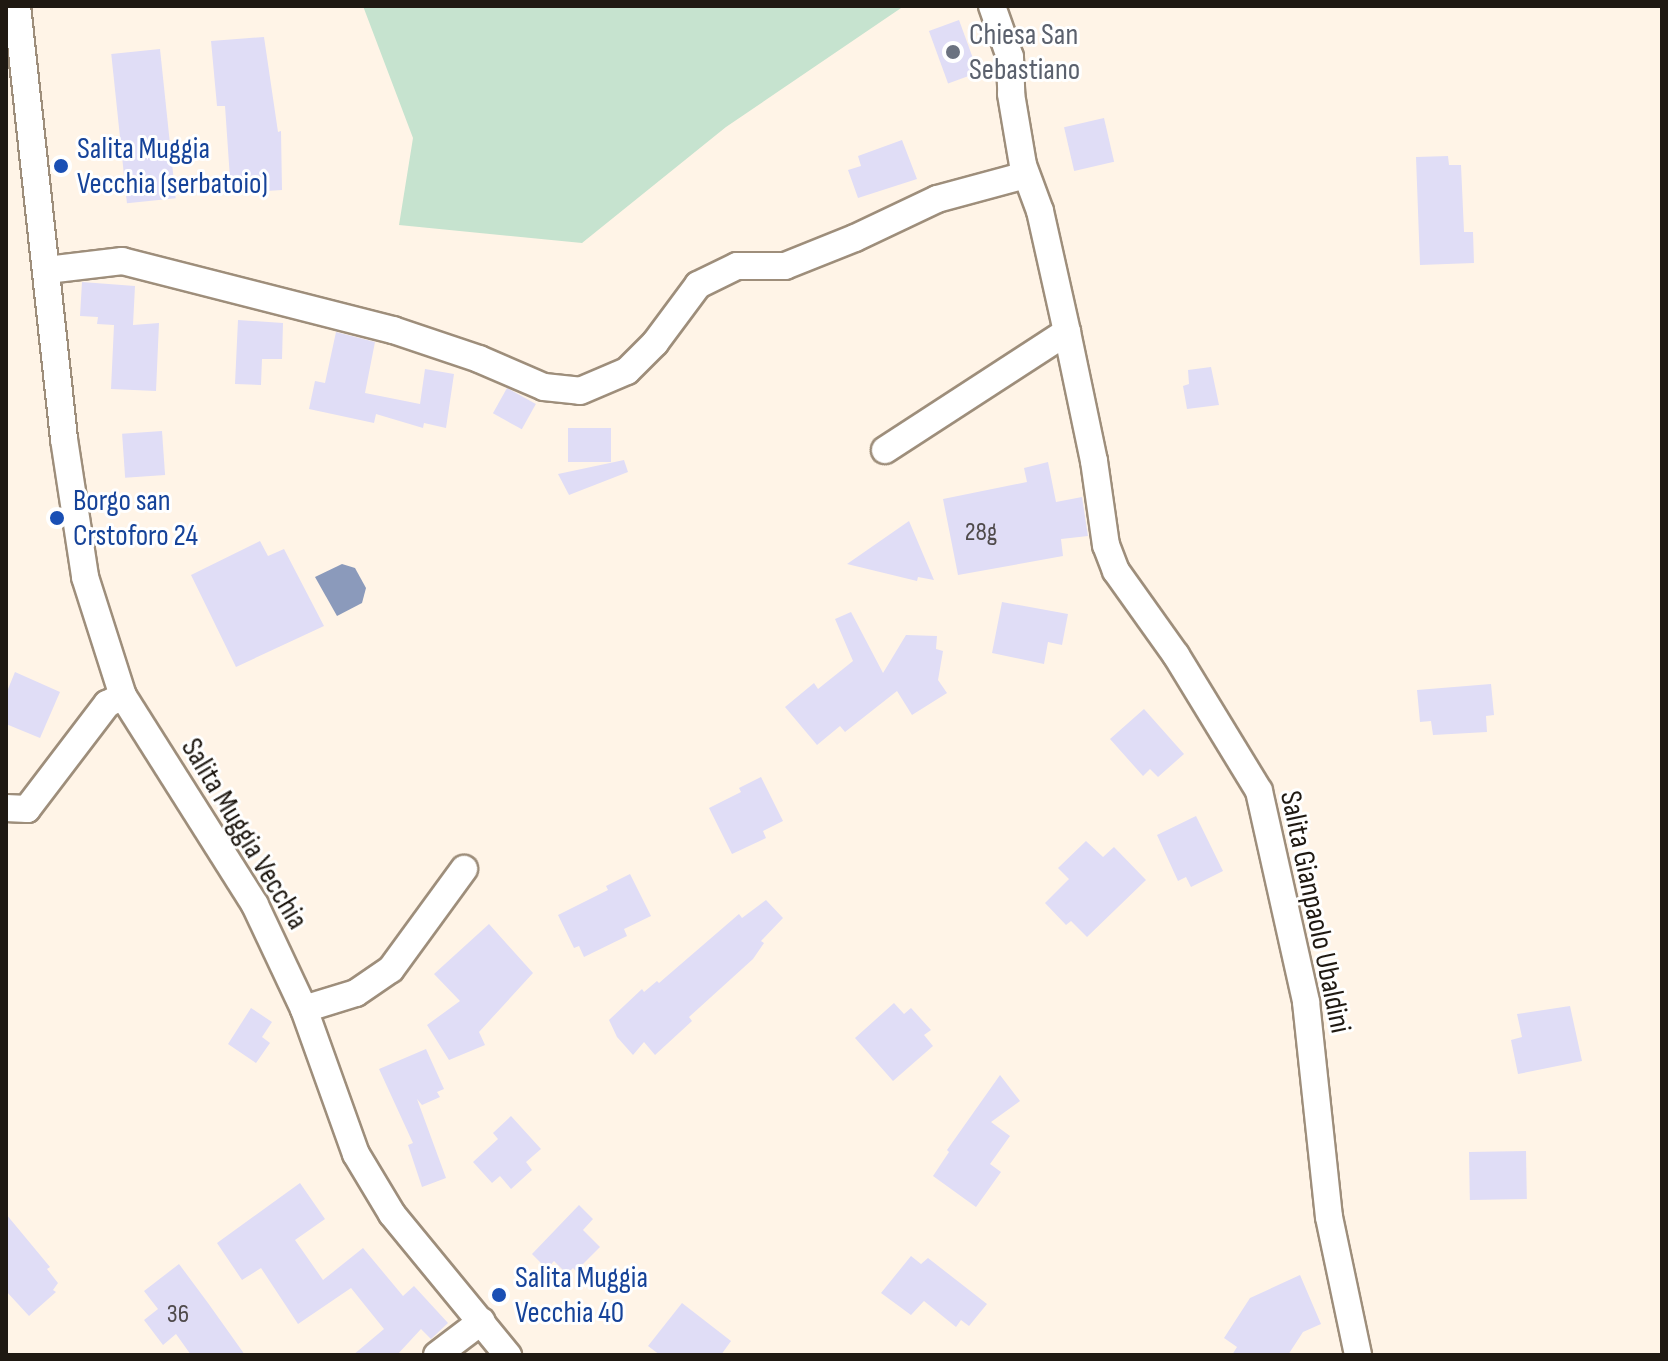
<!DOCTYPE html>
<html>
<head>
<meta charset="utf-8">
<style>
	body { margin:0 }
	#map { position:relative; width:1668px; height:1361px; overflow:hidden; background:#fff4e7; font-family:"Sofia Sans Condensed",sans-serif }
	div>[style] { position:absolute }
	[style*='--x'] { left:calc(var(--x)*1px); top:calc(var(--y)*1px); width:calc(var(--w)*1px); rotate:calc(var(--a)*1deg) }
	.green>* { inset:0; background:#c6e3cf }
	.water>* { inset:0; background:#8b9abb }
	.building>* { inset:0; background:#e0ddf6; transform-origin:0 0 }
	.roads { filter:drop-shadow(2px 0 #9e8e7b) drop-shadow(-2px 0 #9e8e7b) drop-shadow(0 2px #9e8e7b) drop-shadow(0 -2px #9e8e7b) }
	.minor>* { height:26px; margin:-13px; padding:0 13px; transform-origin:13px; border-radius:13px; background:#fff }
	.dots>* { width:22px; height:22px; translate:-50% -50%; box-sizing:border-box; border:4px solid #fff; border-radius:50% }
	span { translate:-50% -50%; white-space:nowrap; text-align:center; line-height:1.15; -webkit-text-stroke:6px #fff; paint-order:stroke }
	.number-label { font-size:26px; color:#4f4a4b }
	.number-label span { -webkit-text-stroke-width:0 }
	.worship-label { font-size:30px; color:#5b616d }
	.left { translate:0 -50%; text-align:left }
	.transit-label { font-size:30px; color:#164399 }
	.street-label { font-size:30px; color:#1f1912 }
	.frame { position:absolute; inset:0; border:8px solid #1f1912; pointer-events:none }
</style>
</head>
<body>
<div id="map">
	<div class="green">
		<div style="clip-path:polygon(363px 6px,904px 6px,726px 127px,582px 243px,399px 225px,413px 138px)"></div>
	</div>
	<div class="water">
		<div style="clip-path:polygon(342px 564px,355px 568px,366px 588px,362px 603px,337px 616px,315px 577px)"></div>
	</div>
	<div class="building">
		<div style="left:959px;top:20px;width:56px;height:32px;rotate:70deg"></div>
		<div style="clip-path:polygon(264px 37px,278px 132px,281px 131px,282px 190px,231px 193px,225px 106px,217px 106px,211px 41px)"></div>
		<div style="left:160px;top:49px;width:150px;height:49px;rotate:84deg"></div>
		<div style="left:1104px;top:118px;width:45px;height:41px;rotate:77deg"></div>
		<div style="clip-path:polygon(902px 140px,917px 179px,858px 198px,848px 170px,861px 166px,858px 156px)"></div>
		<div style="clip-path:polygon(1448px 156px,1449px 165px,1461px 165px,1464px 232px,1473px 232px,1474px 263px,1420px 265px,1416px 157px)"></div>
		<div style="clip-path:polygon(82px 282px,135px 286px,133px 325px,159px 323px,156px 391px,111px 389px,114px 325px,97px 324px,98px 317px,80px 316px)"></div>
		<div style="clip-path:polygon(238px 320px,283px 323px,282px 359px,262px 359px,261px 385px,235px 384px)"></div>
		<div style="clip-path:polygon(336px 332px,375px 342px,365px 393px,420px 404px,425px 369px,454px 374px,446px 428px,424px 423px,423px 428px,376px 414px,374px 423px,309px 409px,315px 381px,325px 383px)"></div>
		<div style="clip-path:polygon(1211px 367px,1219px 405px,1187px 409px,1183px 386px,1189px 384px,1188px 370px)"></div>
		<div style="left:507px;top:388px;width:33px;height:29px;rotate:29deg"></div>
		<div style="left:611px;top:428px;width:34px;height:43px;rotate:90deg"></div>
		<div style="left:162px;top:431px;width:44px;height:40px;rotate:86deg"></div>
		<div style="clip-path:polygon(624px 460px,628px 472px,569px 495px,558px 474px)"></div>
		<div style="clip-path:polygon(1048px 462px,1056px 502px,1082px 497px,1088px 536px,1061px 539px,1063px 556px,958px 575px,943px 499px,1027px 482px,1024px 468px)"></div>
		<div style="clip-path:polygon(909px 521px,934px 580px,918px 577px,917px 581px,847px 564px)"></div>
		<div style="clip-path:polygon(260px 541px,268px 556px,284px 549px,324px 626px,236px 667px,191px 575px)"></div>
		<div style="clip-path:polygon(1002px 602px,1068px 614px,1062px 645px,1048px 642px,1044px 664px,992px 653px)"></div>
		<div style="clip-path:polygon(851px 612px,883px 673px,906px 635px,937px 636px,936px 649px,943px 651px,938px 680px,947px 693px,912px 715px,897px 691px,845px 732px,840px 726px,817px 745px,785px 707px,814px 683px,818px 689px,853px 661px,835px 619px)"></div>
		<div style="clip-path:polygon(15px 672px,60px 692px,40px 738px,6px 724px,6px 694px)"></div>
		<div style="clip-path:polygon(1491px 684px,1494px 715px,1486px 716px,1487px 732px,1433px 735px,1431px 721px,1420px 722px,1417px 690px)"></div>
		<div style="clip-path:polygon(1144px 709px,1184px 754px,1158px 777px,1150px 769px,1143px 776px,1110px 739px)"></div>
		<div style="clip-path:polygon(761px 777px,783px 821px,763px 831px,766px 838px,732px 854px,709px 808px,741px 792px,739px 788px)"></div>
		<div style="clip-path:polygon(1196px 816px,1223px 871px,1191px 887px,1186px 877px,1178px 881px,1157px 835px)"></div>
		<div style="clip-path:polygon(1086px 841px,1103px 857px,1114px 847px,1146px 880px,1087px 937px,1071px 921px,1066px 925px,1045px 903px,1069px 879px,1058px 868px)"></div>
		<div style="clip-path:polygon(630px 874px,651px 916px,624px 929px,627px 936px,584px 957px,579px 946px,574px 948px,558px 915px,608px 890px,606px 886px)"></div>
		<div style="clip-path:polygon(766px 900px,783px 918px,761px 941px,764px 943px,753px 959px,689px 1017px,692px 1021px,655px 1055px,644px 1042px,633px 1055px,617px 1037px,609px 1020px,642px 989px,644px 992px,657px 981px,659px 983px,739px 914px,742px 918px)"></div>
		<div style="clip-path:polygon(489px 924px,533px 973px,479px 1032px,485px 1045px,449px 1060px,427px 1025px,460px 1001px,434px 974px)"></div>
		<div style="clip-path:polygon(894px 1003px,904px 1014px,911px 1008px,931px 1030px,924px 1035px,933px 1046px,893px 1081px,855px 1038px)"></div>
		<div style="clip-path:polygon(1570px 1006px,1582px 1061px,1518px 1074px,1511px 1040px,1522px 1037px,1517px 1014px)"></div>
		<div style="clip-path:polygon(251px 1008px,272px 1022px,262px 1037px,270px 1043px,256px 1063px,228px 1044px)"></div>
		<div style="clip-path:polygon(426px 1049px,444px 1089px,437px 1092px,440px 1097px,422px 1105px,417px 1099px,446px 1178px,422px 1187px,408px 1145px,413px 1143px,379px 1069px)"></div>
		<div style="clip-path:polygon(1000px 1075px,1020px 1101px,991px 1122px,1010px 1136px,990px 1164px,1001px 1172px,976px 1207px,933px 1176px,949px 1152px,947px 1150px)"></div>
		<div style="clip-path:polygon(511px 1116px,541px 1149px,526px 1162px,532px 1170px,511px 1189px,500px 1176px,492px 1183px,473px 1162px,498px 1139px,493px 1133px)"></div>
		<div style="left:1526px;top:1151px;width:48px;height:57px;rotate:89deg"></div>
		<div style="clip-path:polygon(300px 1183px,325px 1219px,295px 1240px,323px 1280px,363px 1248px,403px 1296px,414px 1286px,448px 1323px,431px 1339px,421px 1329px,397px 1355px,353px 1355px,384px 1329px,351px 1288px,298px 1324px,261px 1268px,242px 1280px,217px 1243px)"></div>
		<div style="clip-path:polygon(579px 1205px,593px 1219px,583px 1230px,600px 1247px,576px 1271px,573px 1268px,567px 1274px,554px 1261px,547px 1269px,532px 1254px)"></div>
		<div style="clip-path:polygon(6px 1214px,50px 1267px,47px 1269px,58px 1283px,53px 1290px,56px 1292px,29px 1316px,6px 1291px)"></div>
		<div style="clip-path:polygon(911px 1256px,921px 1264px,928px 1258px,987px 1304px,969px 1326px,961px 1320px,956px 1327px,924px 1301px,911px 1315px,881px 1293px)"></div>
		<div style="clip-path:polygon(179px 1264px,208px 1303px,245px 1355px,191px 1355px,176px 1334px,163px 1345px,144px 1320px,158px 1309px,144px 1291px)"></div>
		<div style="clip-path:polygon(1300px 1275px,1321px 1324px,1303px 1332px,1288px 1355px,1232px 1355px,1237px 1347px,1224px 1338px,1250px 1298px)"></div>
		<div style="clip-path:polygon(682px 1303px,731px 1341px,721px 1355px,660px 1355px,648px 1346px)"></div>
	</div>
	<div class="roads">
		<div class="minor">
			<div style="--x:17;--y:6;--w:436;--a:83.8"></div>
			<div style="--x:64;--y:439;--w:140;--a:81.3"></div>
			<div style="--x:85;--y:577;--w:125;--a:72.3"></div>
			<div style="--x:123;--y:696;--w:247;--a:57.7"></div>
			<div style="--x:255;--y:905;--w:115;--a:64.8"></div>
			<div style="--x:304;--y:1009;--w:154;--a:70.3"></div>
			<div style="--x:356;--y:1154;--w:70;--a:59"></div>
			<div style="--x:392;--y:1214;--w:183;--a:50.6"></div>
			<div style="--x:992;--y:6;--w:54;--a:70.6"></div>
			<div style="--x:1010;--y:57;--w:37;--a:88"></div>
			<div style="--x:1011;--y:94;--w:72;--a:80.4"></div>
			<div style="--x:1023;--y:165;--w:49;--a:69.7"></div>
			<div style="--x:1040;--y:211;--w:124;--a:77.4"></div>
			<div style="--x:1067;--y:332;--w:132;--a:78.2"></div>
			<div style="--x:1094;--y:461;--w:85;--a:81.9"></div>
			<div style="--x:1106;--y:545;--w:28;--a:69"></div>
			<div style="--x:1116;--y:571;--w:103;--a:54.5"></div>
			<div style="--x:1176;--y:655;--w:159;--a:58.6"></div>
			<div style="--x:1259;--y:791;--w:216;--a:77.4"></div>
			<div style="--x:1306;--y:1002;--w:216;--a:83.9"></div>
			<div style="--x:1329;--y:1217;--w:141;--a:78.1"></div>
			<div style="--x:47;--y:270;--w:76;--a:-6.8"></div>
			<div style="--x:122;--y:261;--w:280;--a:14.3"></div>
			<div style="--x:393;--y:330;--w:91;--a:18.6"></div>
			<div style="--x:479;--y:359;--w:71;--a:23.3"></div>
			<div style="--x:544;--y:387;--w:36;--a:6"></div>
			<div style="--x:580;--y:391;--w:51;--a:-23.1"></div>
			<div style="--x:627;--y:371;--w:40;--a:-45"></div>
			<div style="--x:655;--y:343;--w:72;--a:-53.4"></div>
			<div style="--x:698;--y:285;--w:43;--a:-26"></div>
			<div style="--x:737;--y:266;--w:48;--a:0"></div>
			<div style="--x:785;--y:266;--w:75;--a:-21.8"></div>
			<div style="--x:855;--y:238;--w:91;--a:-25.4"></div>
			<div style="--x:937;--y:199;--w:92;--a:-15.1"></div>
			<div style="--x:885;--y:450;--w:217;--a:-33"></div>
			<div style="--x:6;--y:808;--w:21;--a:3"></div>
			<div style="--x:27;--y:809;--w:132;--a:-52.7"></div>
			<div style="--x:107;--y:704;--w:18;--a:-27"></div>
			<div style="--x:304;--y:1009;--w:54;--a:-17.1"></div>
			<div style="--x:356;--y:993;--w:42;--a:-34.4"></div>
			<div style="--x:391;--y:969;--w:124;--a:-53.9"></div>
			<div style="--x:437;--y:1355;--w:56;--a:-37.1"></div>
		</div>
	</div>
	<div class="dots">
		<div style="left:953px;top:52px;background:#6b7280"></div>
		<div style="left:61px;top:166px;background:#1a4fb4"></div>
		<div style="left:57px;top:518px;background:#1a4fb4"></div>
		<div style="left:499px;top:1295px;background:#1a4fb4"></div>
	</div>
	<div class="number-label">
		<span style="left:981px;top:533px">28g</span>
		<span style="left:178px;top:1315px">36</span>
	</div>
	<div class="worship-label">
		<span class="left" style="left:969px;top:52px">Chiesa San<br>Sebastiano</span>
	</div>
	<div class="transit-label">
		<span class="left" style="left:77px;top:166px">Salita Muggia<br>Vecchia (serbatoio)</span>
		<span class="left" style="left:73px;top:518px">Borgo san<br>Crstoforo 24</span>
		<span class="left" style="left:515px;top:1295px">Salita Muggia<br>Vecchia 40</span>
	</div>
	<div class="street-label">
		<span style="left:244px;top:834px;rotate:59deg">Salita Muggia Vecchia</span>
		<span style="left:1315px;top:912px;rotate:78deg">Salita Gianpaolo Ubaldini</span>
	</div>
	<div class="frame"></div>
</div>
</body>
</html>
